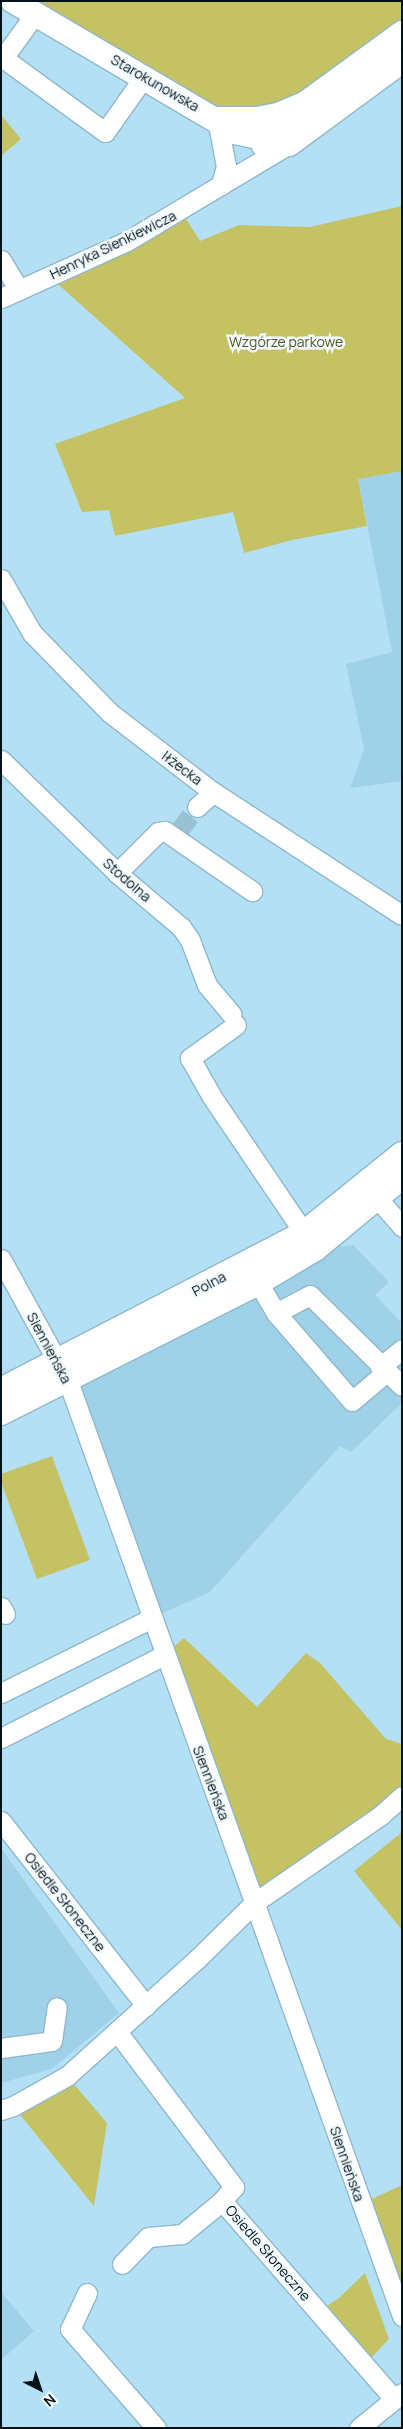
<!DOCTYPE html>
<html>
<head>
<meta charset="utf-8">
<style>
	body { margin:0 }
	#map { position:relative; width:403px; height:2429px; overflow:hidden; background:#b4e0f5; font-family:Manrope,sans-serif }
	div>[style] { position:absolute }
	[style*='--x'] { left:calc(var(--x)*1px); top:calc(var(--y)*1px); width:calc(var(--w)*1px); rotate:calc(var(--a)*1deg) }
	.built>* { inset:0; background:#9fd2e9 }
	.green>* { inset:0; background:#c4c263 }
	.minor-tunnel>* { height:19px; margin-top:-9.5px; transform-origin:0; background:repeating-linear-gradient(90deg,#99c1d4 0 19px,transparent 0 28px) }
	.roads { filter:drop-shadow(1px 0 #8eb8cc) drop-shadow(-1px 0 #8eb8cc) drop-shadow(0 1px #8eb8cc) drop-shadow(0 -1px #8eb8cc) }
	.minor>* { height:19px; margin:-9.5px; padding:0 9.5px; transform-origin:9.5px; border-radius:9.5px; background:#fff }
	.tertiary>* { height:24px; margin:-12px; padding:0 12px; transform-origin:12px; border-radius:12px; background:#fff }
	span { translate:-50% -50%; white-space:nowrap; text-align:center; line-height:1.15; -webkit-text-stroke:5px #f2fbff; paint-order:stroke }
	.street-label { font-size:14px; color:#031118 }
	.park-label { font-size:14px; color:#575622 }
	.frame { position:absolute; inset:0; border:2px solid #031118; pointer-events:none }
	.north { position:absolute; left:15px; top:2364px; width:50px; height:50px; -webkit-text-stroke:4px #f2fbff; paint-order:stroke; rotate:139deg; font-size:14px; font-weight:700; line-height:20px; text-align:center; color:#031118 }
	.north::after { content:''; display:block; margin:auto; width:18px; height:22px; background:#031118; clip-path:polygon(50% 0,100% 100%,50% 72%,0 100%) }
</style>
</head>
<body>
<div id="map">
	<div class="built">
		<div style="clip-path:polygon(402px 471px,402px 781px,350px 788px,364px 749px,346px 664px,392px 652px,358px 478px)"></div>
		<div style="clip-path:polygon(353px 1245px,389px 1282px,375px 1295px,402px 1323px,402px 1403px,351px 1452px,340px 1446px,210px 1592px,152px 1618px,68px 1381px,315px 1249px)"></div>
		<div style="clip-path:polygon(1px 1848px,119px 2013px,52px 2069px,1px 2083px)"></div>
		<div style="clip-path:polygon(1px 2292px,34px 2331px,1px 2360px)"></div>
	</div>
	<div class="green">
		<div style="clip-path:polygon(13px 1px,402px 1px,402px 33px,306px 103px,234px 118px)"></div>
		<div style="clip-path:polygon(1px 115px,21px 139px,1px 156px)"></div>
		<div style="clip-path:polygon(402px 206px,402px 471px,358px 479px,367px 526px,292px 540px,244px 553px,233px 512px,115px 536px,109px 510px,82px 512px,55px 444px,185px 398px,50px 277px,181px 211px,200px 241px,239px 225px,310px 227px)"></div>
		<div style="clip-path:polygon(52px 1456px,90px 1560px,37px 1579px,1px 1482px,1px 1474px)"></div>
		<div style="clip-path:polygon(184px 1638px,257px 1707px,306px 1653px,320px 1663px,386px 1739px,402px 1744px,402px 1796px,254px 1903px,164px 1655px)"></div>
		<div style="clip-path:polygon(402px 1832px,402px 1930px,354px 1871px)"></div>
		<div style="clip-path:polygon(67px 2076px,107px 2123px,94px 2206px,13px 2106px)"></div>
		<div style="clip-path:polygon(402px 2185px,402px 2316px,361px 2204px)"></div>
		<div style="clip-path:polygon(365px 2273px,389px 2339px,364px 2365px,318px 2312px,339px 2298px)"></div>
	</div>
	<div class="minor-tunnel">
		<div style="--x:179;--y:831;--w:30;--a:-53"></div>
	</div>
	<div class="roads">
		<div class="minor">
			<div style="--x:35;--y:14;--w:54;--a:126"></div>
			<div style="--x:3;--y:58;--w:126;--a:36"></div>
			<div style="--x:105;--y:132;--w:67;--a:-54.7"></div>
			<div style="--x:217;--y:119;--w:48;--a:79.2"></div>
			<div style="--x:226;--y:166;--w:20;--a:105"></div>
			<div style="--x:261;--y:146;--w:57;--a:-42.9"></div>
			<div style="--x:1;--y:260;--w:35;--a:59"></div>
			<div style="--x:1;--y:298;--w:138;--a:-24.3"></div>
			<div style="--x:127;--y:241;--w:189;--a:-30.9"></div>
			<div style="--x:1;--y:579;--w:62;--a:60.1"></div>
			<div style="--x:32;--y:633;--w:110;--a:45.7"></div>
			<div style="--x:109;--y:712;--w:131;--a:37.6"></div>
			<div style="--x:213;--y:792;--w:225;--a:33.1"></div>
			<div style="--x:1;--y:760;--w:162;--a:44.2"></div>
			<div style="--x:117;--y:873;--w:84;--a:40.2"></div>
			<div style="--x:181;--y:927;--w:16;--a:55"></div>
			<div style="--x:190;--y:940;--w:48;--a:69.3"></div>
			<div style="--x:207;--y:985;--w:38;--a:50"></div>
			<div style="--x:197;--y:807;--w:22;--a:-43"></div>
			<div style="--x:117;--y:873;--w:58;--a:-45"></div>
			<div style="--x:158;--y:832;--w:7;--a:-8"></div>
			<div style="--x:165;--y:831;--w:106;--a:34.6"></div>
			<div style="--x:236;--y:1025;--w:57;--a:144.3"></div>
			<div style="--x:190;--y:1058;--w:45;--a:60.6"></div>
			<div style="--x:212;--y:1097;--w:176;--a:55.9"></div>
			<div style="--x:378;--y:1199;--w:37;--a:49"></div>
			<div style="--x:1;--y:1259;--w:139;--a:61.2"></div>
			<div style="--x:68;--y:1381;--w:993;--a:70.34"></div>
			<div style="--x:252;--y:1272;--w:48;--a:59.7"></div>
			<div style="--x:276;--y:1313;--w:116;--a:49.2"></div>
			<div style="--x:352;--y:1401;--w:43;--a:-40.3"></div>
			<div style="--x:276;--y:1313;--w:38;--a:-28"></div>
			<div style="--x:310;--y:1295;--w:129;--a:44.7"></div>
			<div style="--x:380;--y:1367;--w:28;--a:-39"></div>
			<div style="--x:1;--y:1607;--w:8;--a:60"></div>
			<div style="--x:1;--y:1693;--w:169;--a:-26.4"></div>
			<div style="--x:1;--y:1738;--w:183;--a:-27"></div>
			<div style="--x:1;--y:1821;--w:235;--a:51.9"></div>
			<div style="--x:118;--y:2033;--w:193;--a:53"></div>
			<div style="--x:234;--y:2187;--w:18;--a:131"></div>
			<div style="--x:1;--y:2048;--w:51;--a:-7.8"></div>
			<div style="--x:52;--y:2041;--w:34;--a:-82"></div>
			<div style="--x:1;--y:2110;--w:13;--a:-18"></div>
			<div style="--x:13;--y:2106;--w:62;--a:-29.1"></div>
			<div style="--x:67;--y:2076;--w:176;--a:-42"></div>
			<div style="--x:198;--y:1958;--w:78;--a:-44.5"></div>
			<div style="--x:254;--y:1903;--w:155;--a:-34.7"></div>
			<div style="--x:381;--y:1815;--w:28;--a:-42"></div>
			<div style="--x:122;--y:2264;--w:37;--a:-46"></div>
			<div style="--x:148;--y:2237;--w:34;--a:-5"></div>
			<div style="--x:182;--y:2234;--w:52;--a:-39.5"></div>
			<div style="--x:222;--y:2201;--w:262;--a:49"></div>
			<div style="--x:87;--y:2293;--w:40;--a:115"></div>
			<div style="--x:70;--y:2329;--w:131;--a:49"></div>
			<div style="--x:359;--y:2428;--w:55;--a:-39.1"></div>
		</div>
		<div class="tertiary">
			<div style="--x:13;--y:1;--w:258;--a:30.5"></div>
			<div style="--x:235;--y:132;--w:55;--a:12.5"></div>
			<div style="--x:289;--y:144;--w:140;--a:-36.3"></div>
			<div style="--x:217;--y:119;--w:40;--a:0"></div>
			<div style="--x:257;--y:119;--w:21;--a:-11"></div>
			<div style="--x:278;--y:115;--w:30;--a:-23"></div>
			<div style="--x:306;--y:103;--w:119;--a:-36.1"></div>
			<div style="--x:1;--y:1390;--w:341;--a:-27.4"></div>
			<div style="--x:304;--y:1233;--w:126;--a:-38.9"></div>
			<div style="--x:1;--y:1413;--w:288;--a:-26.8"></div>
			<div style="--x:258;--y:1283;--w:66;--a:-30.8"></div>
			<div style="--x:315;--y:1249;--w:113;--a:-39.6"></div>
		</div>
	</div>
	<div class="street-label">
		<span style="left:155px;top:83px;rotate:30deg">Starokunowska</span>
		<span style="left:113px;top:245px;rotate:-26deg">Henryka Sienkiewicza</span>
		<span style="left:182px;top:768px;rotate:37deg">Iłżecka</span>
		<span style="left:127px;top:880px;rotate:41deg">Stodolna</span>
		<span style="left:209px;top:1284px;rotate:-28deg">Polna</span>
		<span style="left:49px;top:1348px;rotate:62deg">Siennieńska</span>
		<span style="left:211px;top:1783px;rotate:69deg">Siennieńska</span>
		<span style="left:65px;top:1902px;rotate:52deg">Osiedle Słoneczne</span>
		<span style="left:347px;top:2164px;rotate:71deg">Siennieńska</span>
		<span style="left:268px;top:2253px;rotate:49deg">Osiedle Słoneczne</span>
	</div>
	<div class="park-label">
		<span style="left:286px;top:342px">Wzgórze parkowe</span>
	</div>
	<div class="frame"></div>
	<div class="north">N</div>
</div>
</body>
</html>
